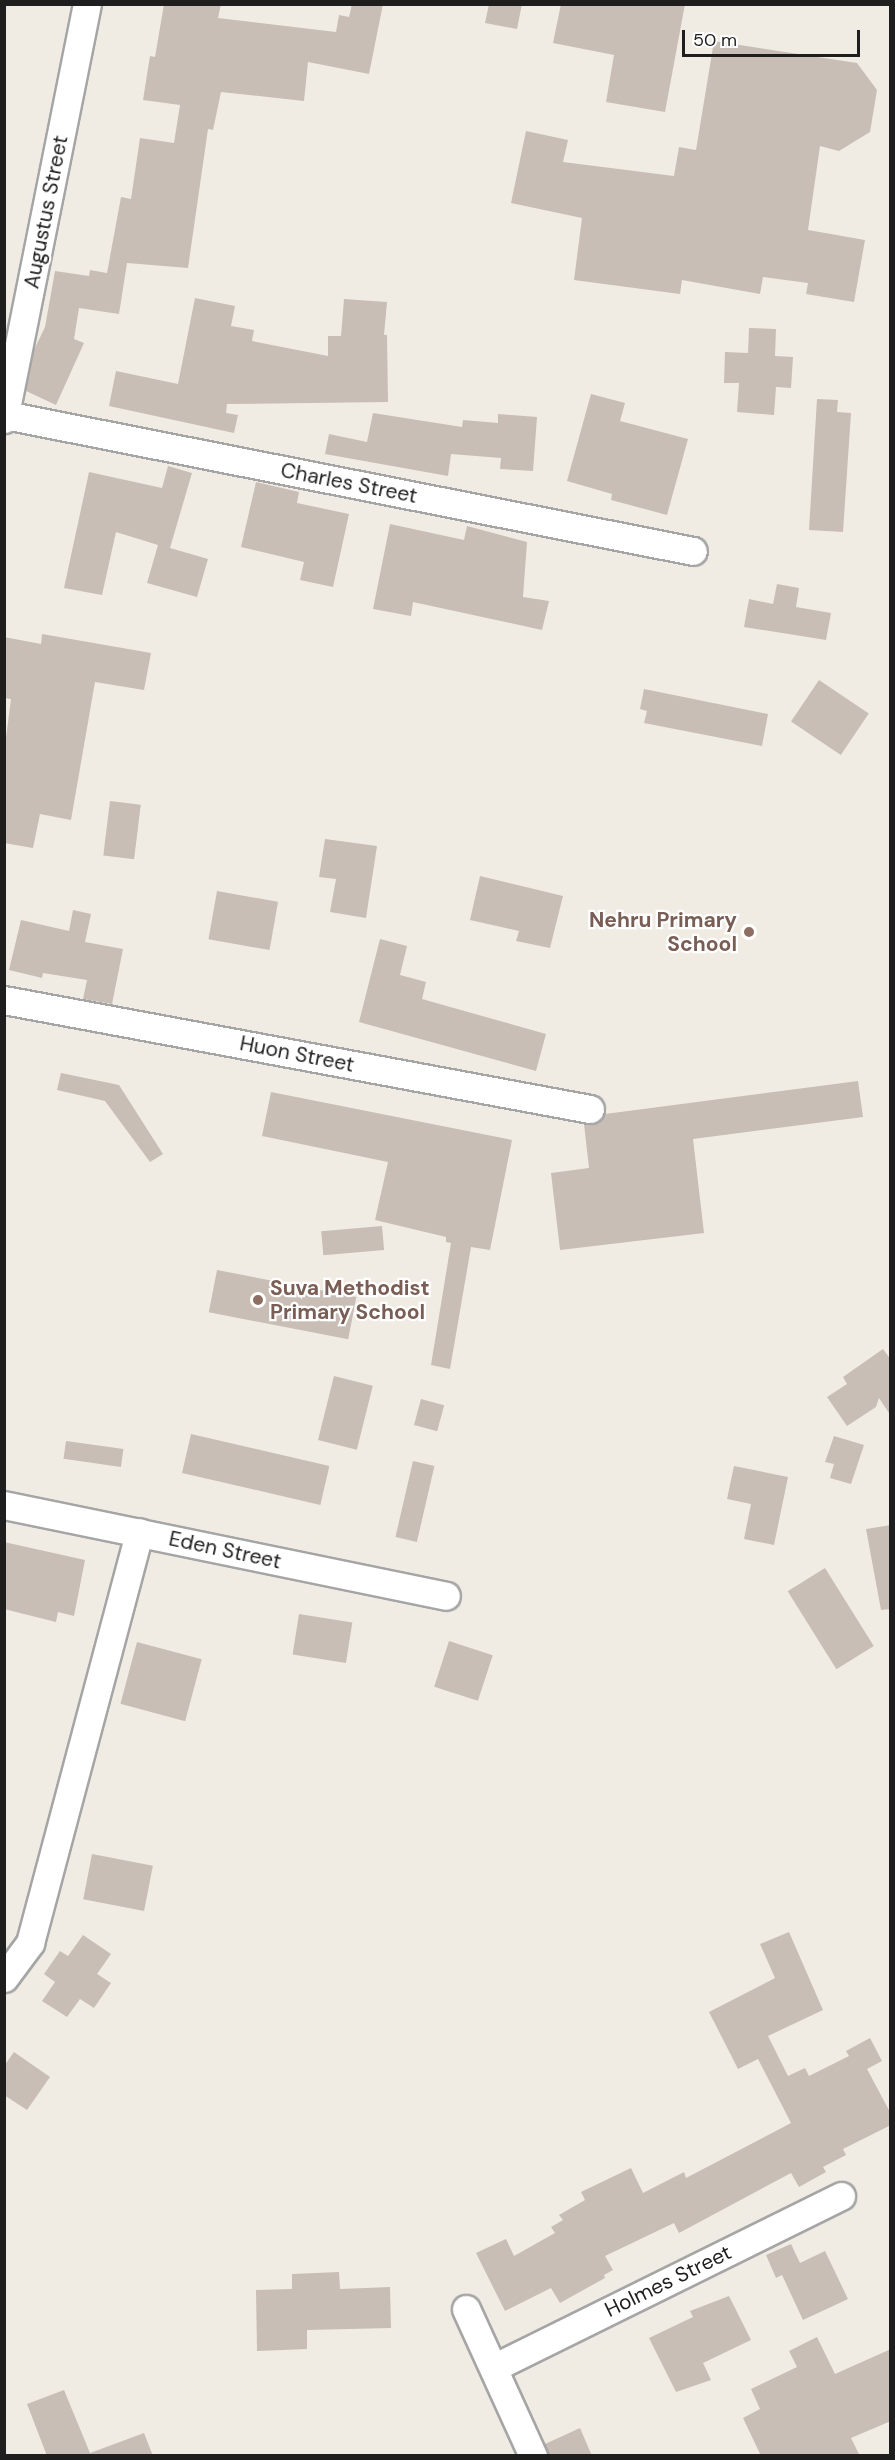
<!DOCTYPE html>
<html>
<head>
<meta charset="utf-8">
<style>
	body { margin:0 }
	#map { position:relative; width:895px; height:2460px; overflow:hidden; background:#f0ece4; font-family:"DM Sans",sans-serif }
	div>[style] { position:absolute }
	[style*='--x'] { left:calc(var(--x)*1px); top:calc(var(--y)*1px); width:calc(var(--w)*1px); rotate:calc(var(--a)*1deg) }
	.building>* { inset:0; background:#c8beb6; transform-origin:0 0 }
	.roads { filter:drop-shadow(2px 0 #a5a5a5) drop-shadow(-2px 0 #a5a5a5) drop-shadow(0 2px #a5a5a5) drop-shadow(0 -2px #a5a5a5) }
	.minor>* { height:27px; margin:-13.5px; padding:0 13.5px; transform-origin:13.5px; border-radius:13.5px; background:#fff }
	.dots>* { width:16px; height:16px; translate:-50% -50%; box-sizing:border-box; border:3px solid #fff; border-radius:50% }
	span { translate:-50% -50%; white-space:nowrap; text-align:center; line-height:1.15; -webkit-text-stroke:4.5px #fff; paint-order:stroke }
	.street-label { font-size:21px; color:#1e1e1e }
	.education-label { font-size:21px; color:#785e54; font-weight:700 }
	.right { translate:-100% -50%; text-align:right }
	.left { translate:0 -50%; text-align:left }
	.frame { position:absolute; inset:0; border:6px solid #1e1e1e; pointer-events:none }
	.scale { position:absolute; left:682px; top:30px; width:178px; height:27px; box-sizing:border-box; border:3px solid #1e1e1e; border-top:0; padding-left:8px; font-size:18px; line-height:21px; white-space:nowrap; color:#1e1e1e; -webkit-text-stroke:4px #fff; paint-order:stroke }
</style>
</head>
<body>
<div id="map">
	<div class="building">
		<div style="clip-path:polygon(164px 4px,221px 4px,218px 18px,336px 32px,339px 15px,349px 17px,352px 4px,383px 4px,369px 74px,308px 62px,304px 101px,221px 92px,213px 130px,208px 129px,188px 268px,127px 263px,119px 314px,79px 308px,74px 339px,84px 343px,56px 405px,26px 391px,33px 352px,45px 327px,55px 271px,89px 276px,90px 270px,107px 273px,121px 197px,131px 199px,140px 138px,174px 143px,180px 105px,143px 100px,150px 56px,155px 57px)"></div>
		<div style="clip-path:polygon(489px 4px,522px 4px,517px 29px,485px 23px)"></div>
		<div style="clip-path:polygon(561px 4px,685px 4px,665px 112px,606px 102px,614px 55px,553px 43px)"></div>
		<div style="clip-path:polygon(714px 41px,857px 63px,877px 90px,870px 132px,839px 151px,820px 146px,808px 230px,865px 240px,854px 302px,806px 294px,808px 283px,763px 277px,760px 294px,682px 280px,680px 294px,574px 280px,582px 218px,511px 203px,526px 131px,568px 140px,563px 162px,674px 176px,679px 147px,696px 150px)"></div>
		<div style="clip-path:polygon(195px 298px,235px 306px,231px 326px,254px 330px,252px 341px,328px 356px,328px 336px,341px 336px,344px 299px,387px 302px,384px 335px,387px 335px,388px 402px,227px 404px,226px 413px,238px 415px,234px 433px,109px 406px,116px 371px,178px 384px)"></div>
		<div style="clip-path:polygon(749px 328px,776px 329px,775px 356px,793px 357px,791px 388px,776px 387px,774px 415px,737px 412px,739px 383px,724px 383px,725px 352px,748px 353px)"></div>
		<div style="clip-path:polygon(591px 394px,625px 403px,620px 421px,688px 439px,667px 515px,611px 500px,612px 494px,567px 481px)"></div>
		<div style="clip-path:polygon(817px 399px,838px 400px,837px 412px,851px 413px,843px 532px,809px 530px)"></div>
		<div style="clip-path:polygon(373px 413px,462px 427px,463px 420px,498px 423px,498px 414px,537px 417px,533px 471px,500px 469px,501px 458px,451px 454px,448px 476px,325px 454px,329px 434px,367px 442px)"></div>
		<div style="clip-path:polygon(168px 466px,192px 473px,170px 548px,208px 559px,197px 597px,147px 583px,158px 545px,116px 532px,102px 595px,64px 588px,89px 472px,162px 488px)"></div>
		<div style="clip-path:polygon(256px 482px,299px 492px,297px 503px,349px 514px,333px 587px,300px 580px,304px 562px,241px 547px)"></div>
		<div style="clip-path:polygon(390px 524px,464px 540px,467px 526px,527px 542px,523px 597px,549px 601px,542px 630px,413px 602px,411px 616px,373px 609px)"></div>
		<div style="clip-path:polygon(777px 584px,799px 588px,796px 607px,831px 613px,826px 640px,744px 627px,749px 599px,773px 604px)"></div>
		<div style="clip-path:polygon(42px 634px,151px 653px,144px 690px,95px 682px,71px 820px,40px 814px,33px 848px,4px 843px,4px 753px,11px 699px,4px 698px,4px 637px,41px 644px)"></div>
		<div style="left:819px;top:680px;width:60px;height:50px;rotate:34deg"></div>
		<div style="clip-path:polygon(644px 689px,768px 714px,762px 746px,644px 723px,647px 711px,640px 709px)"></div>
		<div style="left:110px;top:801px;width:31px;height:55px;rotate:7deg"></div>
		<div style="clip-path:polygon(325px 839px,377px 846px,366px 918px,330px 912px,336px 879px,319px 877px)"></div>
		<div style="clip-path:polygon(480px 876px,563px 896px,550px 948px,516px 941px,519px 931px,470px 920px)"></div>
		<div style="left:217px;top:891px;width:62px;height:49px;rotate:10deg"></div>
		<div style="clip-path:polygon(73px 910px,91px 914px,85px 942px,123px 949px,112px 1004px,83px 999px,87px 980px,43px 973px,42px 978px,9px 970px,21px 920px,69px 931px)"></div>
		<div style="clip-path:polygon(380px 939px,407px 946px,400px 975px,426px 982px,422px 999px,546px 1034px,536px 1071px,359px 1022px)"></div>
		<div style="clip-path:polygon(61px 1073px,119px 1085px,163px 1154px,150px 1162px,105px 1101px,57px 1090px)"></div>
		<div style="clip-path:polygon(858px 1081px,863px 1117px,693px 1139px,704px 1233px,560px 1250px,551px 1173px,589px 1168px,584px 1124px,596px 1124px,605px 1114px)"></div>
		<div style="clip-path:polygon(271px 1092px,512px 1140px,490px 1250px,471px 1247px,450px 1369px,431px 1365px,451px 1243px,446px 1242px,446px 1237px,375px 1220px,388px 1162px,262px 1136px)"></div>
		<div style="left:382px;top:1226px;width:24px;height:61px;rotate:85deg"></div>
		<div style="left:217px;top:1270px;width:142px;height:43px;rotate:11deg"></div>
		<div style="clip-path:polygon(883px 1349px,891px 1360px,891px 1416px,879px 1398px,876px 1407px,847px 1426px,827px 1397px,847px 1384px,843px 1377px)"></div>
		<div style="left:334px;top:1376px;width:40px;height:66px;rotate:14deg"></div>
		<div style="left:421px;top:1399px;width:24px;height:27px;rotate:15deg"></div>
		<div style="left:191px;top:1434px;width:142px;height:40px;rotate:13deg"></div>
		<div style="clip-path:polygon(834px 1436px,864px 1445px,851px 1484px,830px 1478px,834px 1464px,825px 1462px)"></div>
		<div style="left:66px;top:1441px;width:58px;height:18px;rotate:8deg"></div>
		<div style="left:413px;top:1461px;width:22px;height:78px;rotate:13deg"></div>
		<div style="clip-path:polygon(734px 1466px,788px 1477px,774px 1545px,744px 1539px,751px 1504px,727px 1499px)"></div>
		<div style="clip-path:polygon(891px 1525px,891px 1609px,881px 1610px,866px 1529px)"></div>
		<div style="clip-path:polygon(4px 1542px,85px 1560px,74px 1616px,58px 1612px,56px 1622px,4px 1609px)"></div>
		<div style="left:825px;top:1568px;width:92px;height:44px;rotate:58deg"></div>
		<div style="left:299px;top:1614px;width:54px;height:41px;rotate:9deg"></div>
		<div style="left:449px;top:1641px;width:46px;height:48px;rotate:18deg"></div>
		<div style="left:137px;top:1642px;width:67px;height:64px;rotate:15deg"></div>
		<div style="left:92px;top:1854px;width:62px;height:46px;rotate:11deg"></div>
		<div style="clip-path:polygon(789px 1932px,823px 2010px,768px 2036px,788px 2076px,805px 2068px,809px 2076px,849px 2056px,846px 2051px,870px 2038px,882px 2061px,867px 2069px,891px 2114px,891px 2125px,843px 2149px,846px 2155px,823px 2167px,826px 2172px,799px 2187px,791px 2173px,679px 2233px,674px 2223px,605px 2256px,613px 2270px,604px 2275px,605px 2278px,560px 2303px,551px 2288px,505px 2311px,476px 2253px,506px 2239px,514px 2256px,555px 2233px,551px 2227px,563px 2220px,559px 2215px,585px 2200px,581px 2192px,631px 2168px,643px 2193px,684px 2172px,686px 2178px,791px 2123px,758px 2059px,738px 2069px,709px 2012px,775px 1978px,760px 1944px)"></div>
		<div style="clip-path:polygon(83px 1935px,111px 1954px,97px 1974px,111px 1983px,94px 2008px,80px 1999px,67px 2017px,42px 2001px,55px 1982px,44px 1974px,60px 1951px,68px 1956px)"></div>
		<div style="clip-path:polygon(14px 2052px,50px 2077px,27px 2110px,4px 2095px,4px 2066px)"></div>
		<div style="clip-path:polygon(791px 2244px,800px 2263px,825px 2251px,848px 2299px,803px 2320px,782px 2275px,776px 2278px,766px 2255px)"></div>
		<div style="clip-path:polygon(339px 2272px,340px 2289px,390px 2287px,391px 2328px,307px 2330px,307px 2349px,257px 2351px,256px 2290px,292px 2289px,292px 2274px)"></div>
		<div style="clip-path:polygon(729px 2296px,751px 2340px,703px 2363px,711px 2380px,676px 2392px,649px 2338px,693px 2317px,690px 2311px)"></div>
		<div style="clip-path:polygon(817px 2337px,835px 2374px,891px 2349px,891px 2421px,851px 2438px,860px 2456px,761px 2456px,743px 2418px,760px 2409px,751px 2389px,797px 2367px,789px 2351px)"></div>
		<div style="clip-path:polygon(64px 2390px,90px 2453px,144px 2433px,153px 2456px,47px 2456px,27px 2404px)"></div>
		<div style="clip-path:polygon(580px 2428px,592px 2456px,548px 2456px,545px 2444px)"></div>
	</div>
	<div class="roads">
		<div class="minor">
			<div style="--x:5;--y:415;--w:701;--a:11.18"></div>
			<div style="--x:4;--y:419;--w:423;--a:-78.7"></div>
			<div style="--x:4;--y:1000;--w:596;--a:10.54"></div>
			<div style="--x:4;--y:1505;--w:451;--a:11.6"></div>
			<div style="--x:4;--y:1978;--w:44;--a:-53.4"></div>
			<div style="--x:30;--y:1943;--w:425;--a:-75.1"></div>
			<div style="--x:466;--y:2309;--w:162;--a:65.5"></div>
			<div style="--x:495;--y:2367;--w:386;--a:-26.3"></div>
		</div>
	</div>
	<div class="dots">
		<div style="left:749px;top:932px;background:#8d6e63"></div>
		<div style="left:258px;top:1300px;background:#8d6e63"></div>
	</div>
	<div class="street-label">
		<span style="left:46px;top:212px;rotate:-79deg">Augustus Street</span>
		<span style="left:349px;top:483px;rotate:11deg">Charles Street</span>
		<span style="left:297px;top:1054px;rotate:11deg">Huon Street</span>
		<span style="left:225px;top:1550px;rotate:12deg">Eden Street</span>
		<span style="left:668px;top:2281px;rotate:-26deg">Holmes Street</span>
	</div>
	<div class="education-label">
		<span class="right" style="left:737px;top:932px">Nehru Primary<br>School</span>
		<span class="left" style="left:270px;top:1300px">Suva Methodist<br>Primary School</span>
	</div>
	<div class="frame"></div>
	<div class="scale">50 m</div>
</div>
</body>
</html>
